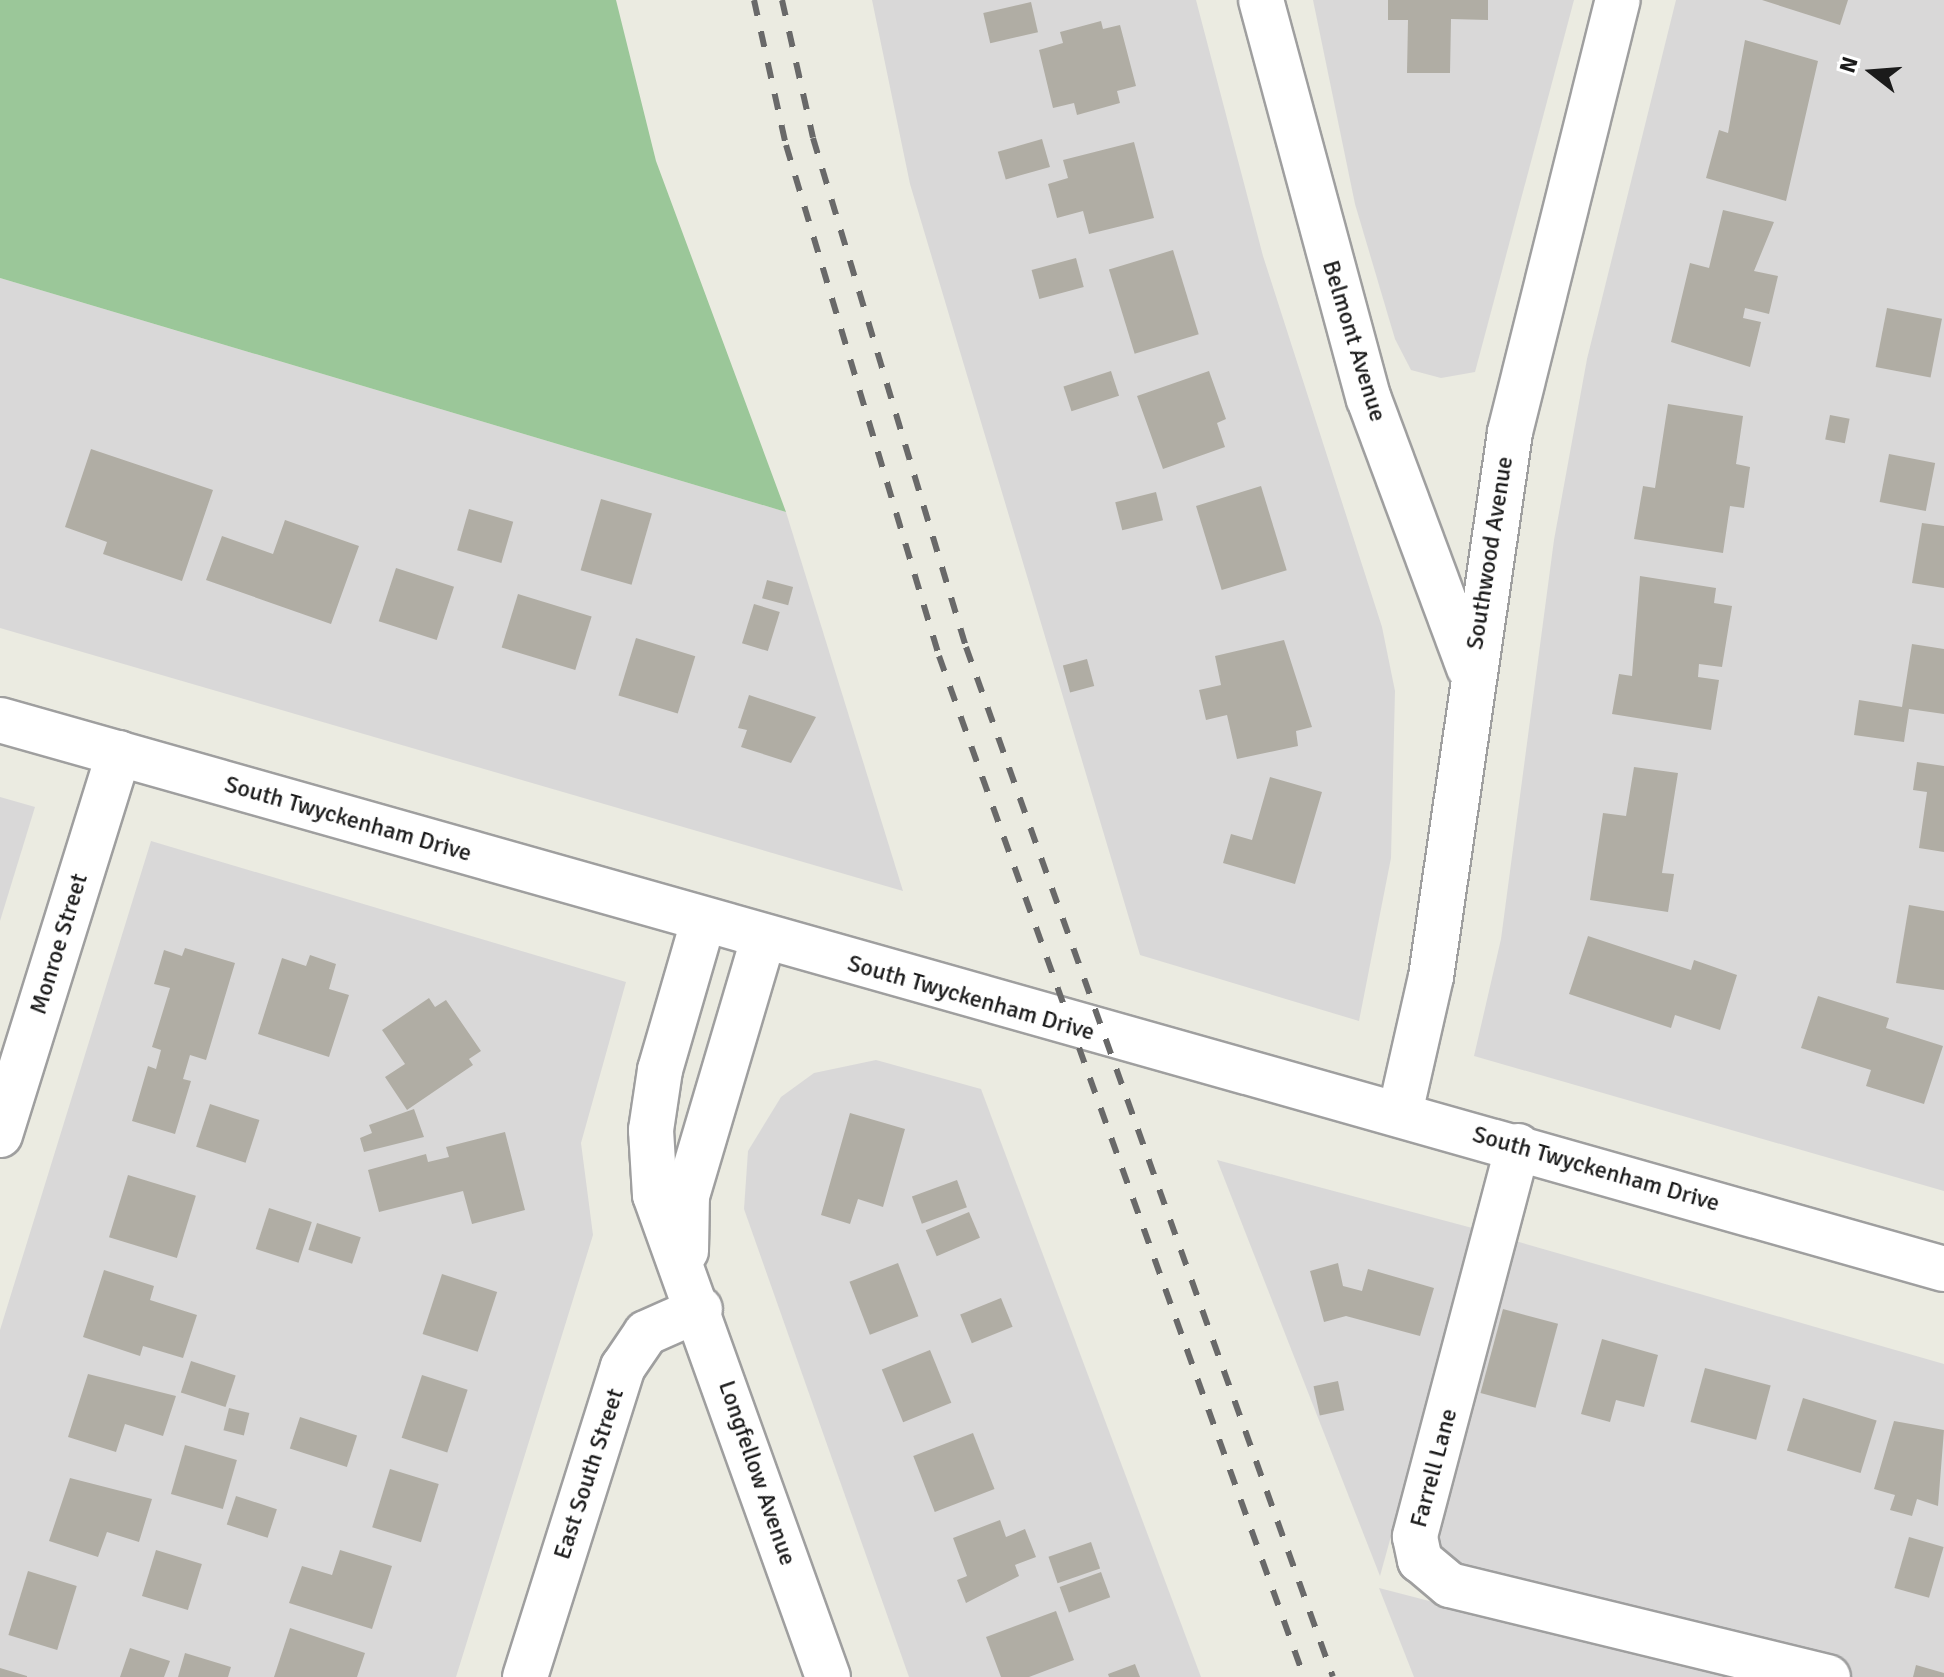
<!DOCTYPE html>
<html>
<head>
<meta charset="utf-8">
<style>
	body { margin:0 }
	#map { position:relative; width:1944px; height:1677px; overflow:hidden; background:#ebebe1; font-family:Signika,sans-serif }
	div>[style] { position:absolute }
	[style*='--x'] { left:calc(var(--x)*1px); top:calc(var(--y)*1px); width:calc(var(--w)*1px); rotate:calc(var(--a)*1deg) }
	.residential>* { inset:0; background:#d9d8d8 }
	.forest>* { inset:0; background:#9bc799 }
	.building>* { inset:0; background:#b0ada4; transform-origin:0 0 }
	.roads { filter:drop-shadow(2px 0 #9f9f9f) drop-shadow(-2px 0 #9f9f9f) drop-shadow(0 2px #9f9f9f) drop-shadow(0 -2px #9f9f9f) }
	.minor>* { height:44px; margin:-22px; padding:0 22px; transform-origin:22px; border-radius:22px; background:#fff }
	.rail>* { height:6px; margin-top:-3px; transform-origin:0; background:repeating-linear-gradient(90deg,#696969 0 16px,transparent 0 32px) }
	span { translate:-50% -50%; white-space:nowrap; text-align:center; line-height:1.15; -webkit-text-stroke:6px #fff; paint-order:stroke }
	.street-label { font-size:24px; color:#1b1b1b }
	.north { position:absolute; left:1832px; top:32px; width:80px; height:80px; -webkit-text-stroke:6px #fff; paint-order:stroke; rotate:287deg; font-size:22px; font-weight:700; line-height:32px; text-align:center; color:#1b1b1b }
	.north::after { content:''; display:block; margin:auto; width:28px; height:36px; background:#1b1b1b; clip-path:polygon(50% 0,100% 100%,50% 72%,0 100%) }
</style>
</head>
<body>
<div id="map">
	<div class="residential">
		<div style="clip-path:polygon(872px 0,1196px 0,1263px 256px,1382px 627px,1395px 691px,1391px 858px,1359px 1021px,1140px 955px,910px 184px)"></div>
		<div style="clip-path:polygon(1313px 0,1574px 0,1475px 372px,1441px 378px,1411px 370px,1395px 339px,1355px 204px)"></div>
		<div style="clip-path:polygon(1676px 0,1944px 0,1944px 1191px,1474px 1056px,1501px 939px,1554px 540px,1587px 359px)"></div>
		<div style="clip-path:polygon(0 278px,786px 512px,903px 891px,0 628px)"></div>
		<div style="clip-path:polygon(0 797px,35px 807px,0 921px)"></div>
		<div style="clip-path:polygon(151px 841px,626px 982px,581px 1143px,593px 1235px,456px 1677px,0 1677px,0 1330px)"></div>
		<div style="clip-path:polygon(876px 1060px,981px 1089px,1201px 1677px,909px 1677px,744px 1209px,748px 1151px,781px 1097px,814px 1073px)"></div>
		<div style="clip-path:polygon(1217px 1160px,1476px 1229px,1380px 1576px)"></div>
		<div style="clip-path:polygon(1505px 1238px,1944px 1364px,1944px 1677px,1839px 1677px,1441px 1560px,1426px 1526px)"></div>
		<div style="clip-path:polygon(1379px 1588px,1724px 1677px,1414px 1677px)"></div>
	</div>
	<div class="forest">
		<div style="clip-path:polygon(0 0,616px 0,656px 161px,786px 512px,0 278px)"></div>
	</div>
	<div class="building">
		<div style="clip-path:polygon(1388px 0,1488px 0,1488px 20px,1451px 19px,1450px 73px,1407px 73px,1408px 20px,1388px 20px)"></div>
		<div style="clip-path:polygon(1762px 0,1848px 0,1840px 25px)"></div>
		<div style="left:1031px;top:2px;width:31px;height:49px;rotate:77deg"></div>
		<div style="clip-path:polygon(1101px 21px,1103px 29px,1120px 25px,1136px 86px,1117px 91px,1120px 103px,1077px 115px,1074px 103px,1053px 108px,1039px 50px,1063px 43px,1060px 32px)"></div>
		<div style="clip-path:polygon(1745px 40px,1818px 61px,1786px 201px,1706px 178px,1719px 130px,1728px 133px)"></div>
		<div style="left:1042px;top:139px;width:29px;height:46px;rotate:74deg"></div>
		<div style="clip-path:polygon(1134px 142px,1154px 218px,1089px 234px,1083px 211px,1057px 218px,1048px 184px,1068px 178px,1063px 160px)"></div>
		<div style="clip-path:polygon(1723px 210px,1774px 222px,1754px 271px,1778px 276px,1769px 314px,1745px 308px,1743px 318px,1761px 322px,1750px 367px,1671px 342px,1690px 263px,1709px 268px)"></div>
		<div style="left:1173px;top:250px;width:88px;height:67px;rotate:73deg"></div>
		<div style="left:1076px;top:258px;width:30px;height:46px;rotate:75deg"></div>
		<div style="left:1887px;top:308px;width:56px;height:60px;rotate:11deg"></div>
		<div style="left:1111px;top:371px;width:26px;height:50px;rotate:72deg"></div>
		<div style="clip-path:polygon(1209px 371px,1226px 419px,1217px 423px,1225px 447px,1163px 469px,1137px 396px)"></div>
		<div style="clip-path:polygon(1668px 404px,1743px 416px,1736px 464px,1750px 467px,1744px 508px,1730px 506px,1723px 553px,1634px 539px,1643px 486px,1655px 488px)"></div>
		<div style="left:1830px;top:415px;width:20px;height:25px;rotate:11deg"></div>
		<div style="clip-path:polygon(91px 449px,213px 490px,182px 581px,103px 554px,107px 542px,65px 527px)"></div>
		<div style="left:1889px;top:454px;width:47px;height:49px;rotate:11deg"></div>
		<div style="left:1261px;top:486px;width:88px;height:68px;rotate:73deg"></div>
		<div style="left:1156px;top:492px;width:29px;height:42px;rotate:76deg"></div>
		<div style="left:601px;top:499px;width:53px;height:74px;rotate:16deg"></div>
		<div style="left:469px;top:509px;width:46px;height:43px;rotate:16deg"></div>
		<div style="clip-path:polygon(285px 520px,359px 546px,331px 624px,206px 580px,222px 536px,273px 554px)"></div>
		<div style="clip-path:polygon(1922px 523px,1944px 526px,1944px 588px,1912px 583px)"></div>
		<div style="left:396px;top:568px;width:61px;height:56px;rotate:18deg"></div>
		<div style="clip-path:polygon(1640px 576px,1716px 588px,1714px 603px,1732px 606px,1722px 667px,1699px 664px,1698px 677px,1719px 680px,1711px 730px,1612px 714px,1619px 674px,1632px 676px)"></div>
		<div style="left:767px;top:580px;width:27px;height:19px;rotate:15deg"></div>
		<div style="left:518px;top:594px;width:77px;height:56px;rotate:17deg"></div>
		<div style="left:754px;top:604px;width:27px;height:41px;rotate:17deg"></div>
		<div style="left:636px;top:638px;width:62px;height:60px;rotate:17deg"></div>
		<div style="clip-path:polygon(1284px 640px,1312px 727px,1296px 731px,1298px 746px,1237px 759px,1227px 715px,1206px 720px,1199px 690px,1221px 685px,1215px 656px)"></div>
		<div style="clip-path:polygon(1912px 644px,1944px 649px,1944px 714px,1909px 709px,1904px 742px,1854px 735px,1859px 700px,1902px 707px)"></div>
		<div style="left:1087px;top:659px;width:28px;height:25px;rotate:75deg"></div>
		<div style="clip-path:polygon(749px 695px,816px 717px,791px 763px,741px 747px,747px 730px,738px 728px)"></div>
		<div style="clip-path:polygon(1917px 762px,1944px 766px,1944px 852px,1919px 848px,1927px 792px,1913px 790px)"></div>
		<div style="clip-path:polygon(1634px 767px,1678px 773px,1662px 873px,1674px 874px,1668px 912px,1590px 900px,1603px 813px,1626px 816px)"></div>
		<div style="clip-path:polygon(1270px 777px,1322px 792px,1295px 884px,1223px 863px,1231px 834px,1252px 840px)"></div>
		<div style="clip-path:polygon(1909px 905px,1944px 911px,1944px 990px,1896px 983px)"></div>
		<div style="clip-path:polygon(1588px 936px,1691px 970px,1694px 960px,1737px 975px,1720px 1030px,1675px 1015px,1671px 1028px,1569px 994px)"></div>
		<div style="clip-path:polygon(185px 948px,235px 963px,206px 1060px,190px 1055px,183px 1079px,191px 1081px,175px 1134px,132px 1121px,148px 1066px,156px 1069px,161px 1050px,152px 1047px,170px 988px,154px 984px,164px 950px,182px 956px)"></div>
		<div style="clip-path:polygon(310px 955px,336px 964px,329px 989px,349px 995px,329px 1057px,258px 1034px,282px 958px,306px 966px)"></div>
		<div style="clip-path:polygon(1818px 996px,1889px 1018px,1886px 1028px,1943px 1046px,1924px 1104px,1866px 1086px,1871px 1070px,1801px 1048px)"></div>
		<div style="clip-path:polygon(429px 998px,435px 1007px,446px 1000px,481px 1051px,469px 1059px,473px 1065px,407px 1110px,385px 1077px,405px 1064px,382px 1030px)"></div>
		<div style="left:210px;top:1104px;width:52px;height:45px;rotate:18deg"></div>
		<div style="clip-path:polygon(414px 1109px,424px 1137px,364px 1152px,360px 1138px,372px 1133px,369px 1125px)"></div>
		<div style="clip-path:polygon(850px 1113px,905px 1129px,883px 1207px,858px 1199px,850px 1224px,821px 1215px)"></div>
		<div style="clip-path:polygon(505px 1132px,525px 1210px,472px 1224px,463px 1191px,379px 1212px,368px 1170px,426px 1154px,428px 1162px,449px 1157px,446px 1147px)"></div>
		<div style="left:128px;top:1175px;width:71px;height:65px;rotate:17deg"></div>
		<div style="left:957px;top:1180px;width:29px;height:48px;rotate:70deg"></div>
		<div style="left:269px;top:1208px;width:45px;height:43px;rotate:18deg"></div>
		<div style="left:969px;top:1212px;width:28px;height:47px;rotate:67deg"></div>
		<div style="left:317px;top:1223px;width:46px;height:28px;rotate:18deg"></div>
		<div style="left:898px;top:1263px;width:57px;height:52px;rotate:69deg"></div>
		<div style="clip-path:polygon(1338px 1263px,1343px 1286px,1362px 1291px,1368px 1269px,1434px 1288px,1420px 1336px,1346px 1316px,1324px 1322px,1310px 1271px)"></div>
		<div style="clip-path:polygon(104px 1270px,154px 1286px,150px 1300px,197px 1315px,183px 1358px,143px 1346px,140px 1356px,83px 1337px)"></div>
		<div style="left:442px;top:1274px;width:58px;height:63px;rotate:18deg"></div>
		<div style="left:1001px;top:1298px;width:31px;height:44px;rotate:68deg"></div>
		<div style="left:1503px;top:1309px;width:57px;height:87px;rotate:15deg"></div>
		<div style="clip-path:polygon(1602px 1339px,1658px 1355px,1644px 1407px,1616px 1400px,1610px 1422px,1581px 1414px)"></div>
		<div style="left:930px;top:1350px;width:57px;height:52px;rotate:68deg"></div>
		<div style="left:191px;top:1361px;width:47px;height:33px;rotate:18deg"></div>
		<div style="left:1705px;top:1368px;width:68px;height:56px;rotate:15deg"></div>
		<div style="clip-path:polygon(88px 1374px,176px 1396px,163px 1436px,125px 1424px,116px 1452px,68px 1437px)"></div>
		<div style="left:422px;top:1375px;width:48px;height:66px;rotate:18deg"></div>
		<div style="left:1338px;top:1381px;width:30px;height:25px;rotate:78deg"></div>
		<div style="left:1803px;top:1398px;width:77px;height:55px;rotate:17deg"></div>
		<div style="left:229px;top:1408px;width:21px;height:23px;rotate:14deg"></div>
		<div style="left:300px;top:1417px;width:60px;height:33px;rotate:18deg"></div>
		<div style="clip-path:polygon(1894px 1421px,1944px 1430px,1938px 1506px,1917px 1499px,1912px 1516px,1890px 1510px,1895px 1495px,1874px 1489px)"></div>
		<div style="left:973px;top:1433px;width:60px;height:64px;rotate:69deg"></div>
		<div style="left:185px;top:1445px;width:54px;height:51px;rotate:16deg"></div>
		<div style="left:390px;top:1469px;width:51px;height:61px;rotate:17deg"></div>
		<div style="clip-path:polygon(70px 1478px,152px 1499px,139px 1542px,107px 1532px,98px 1557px,49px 1541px)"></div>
		<div style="left:236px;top:1496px;width:43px;height:30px;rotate:18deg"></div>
		<div style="clip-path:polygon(1000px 1520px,1006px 1537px,1025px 1529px,1036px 1557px,1015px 1565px,1019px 1576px,966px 1603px,957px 1580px,967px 1576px,953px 1538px)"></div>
		<div style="left:1909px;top:1537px;width:36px;height:53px;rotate:16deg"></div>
		<div style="left:1091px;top:1542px;width:28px;height:45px;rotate:71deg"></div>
		<div style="left:156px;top:1550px;width:48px;height:48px;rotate:17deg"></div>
		<div style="clip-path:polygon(340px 1550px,392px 1566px,372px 1629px,289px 1603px,302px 1566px,332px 1575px)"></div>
		<div style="left:28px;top:1571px;width:51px;height:67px;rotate:17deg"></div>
		<div style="left:1101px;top:1572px;width:27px;height:44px;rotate:70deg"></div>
		<div style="clip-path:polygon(1056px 1611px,1074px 1660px,1029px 1677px,1001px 1677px,986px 1637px)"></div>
		<div style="clip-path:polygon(290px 1628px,365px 1653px,357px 1677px,274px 1677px)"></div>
		<div style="clip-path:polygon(130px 1648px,170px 1661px,164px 1677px,120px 1677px)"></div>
		<div style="clip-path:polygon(185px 1653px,231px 1667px,228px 1677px,178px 1677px)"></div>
		<div style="clip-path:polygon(1135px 1664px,1140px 1677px,1109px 1677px,1108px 1674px)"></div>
		<div style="clip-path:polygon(1916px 1665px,1944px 1673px,1944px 1677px,1913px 1677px)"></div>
		<div style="clip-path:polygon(0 1668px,27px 1676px,27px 1677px,0 1677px)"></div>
	</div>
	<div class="roads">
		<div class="minor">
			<div style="--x:1261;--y:0;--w:413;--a:74.9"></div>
			<div style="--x:1369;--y:399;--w:287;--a:69.6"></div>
			<div style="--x:0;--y:720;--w:2020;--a:15.77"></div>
			<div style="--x:703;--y:922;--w:154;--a:106.2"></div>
			<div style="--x:660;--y:1070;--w:61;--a:98.5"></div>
			<div style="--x:651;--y:1130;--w:65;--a:86.5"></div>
			<div style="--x:655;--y:1195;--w:512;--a:70.26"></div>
			<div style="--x:1400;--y:1113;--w:139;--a:-77.2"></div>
			<div style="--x:1431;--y:977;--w:551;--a:-81.75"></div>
			<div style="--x:1510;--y:432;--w:445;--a:-76"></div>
			<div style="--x:0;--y:1135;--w:400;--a:-72.7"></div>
			<div style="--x:1518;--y:1146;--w:404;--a:104.8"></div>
			<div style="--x:1415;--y:1537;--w:24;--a:78"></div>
			<div style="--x:1420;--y:1560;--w:39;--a:40"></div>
			<div style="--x:1450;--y:1585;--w:389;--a:13.7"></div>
			<div style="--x:686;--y:1251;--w:55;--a:-89"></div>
			<div style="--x:687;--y:1196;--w:268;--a:-73.5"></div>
			<div style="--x:525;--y:1677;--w:325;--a:-72.5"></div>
			<div style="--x:623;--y:1367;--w:41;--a:-55.9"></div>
			<div style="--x:646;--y:1333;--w:59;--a:-24"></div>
		</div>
	</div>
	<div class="rail">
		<div style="--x:754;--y:0;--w:148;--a:77.6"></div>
		<div style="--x:786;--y:145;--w:533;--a:73.33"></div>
		<div style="--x:939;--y:656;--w:1084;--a:70.33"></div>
		<div style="--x:782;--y:0;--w:141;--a:77.3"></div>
		<div style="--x:813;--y:138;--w:531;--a:73.27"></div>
		<div style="--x:966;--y:647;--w:1093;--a:70.39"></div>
	</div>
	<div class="street-label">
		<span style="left:1354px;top:341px;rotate:73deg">Belmont Avenue</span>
		<span style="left:1490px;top:553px;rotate:-81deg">Southwood Avenue</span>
		<span style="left:348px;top:819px;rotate:16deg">South Twyckenham Drive</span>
		<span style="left:59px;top:944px;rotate:-73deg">Monroe Street</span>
		<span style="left:971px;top:998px;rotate:16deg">South Twyckenham Drive</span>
		<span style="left:1596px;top:1169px;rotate:16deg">South Twyckenham Drive</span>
		<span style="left:1434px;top:1468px;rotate:-75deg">Farrell Lane</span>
		<span style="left:757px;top:1473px;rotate:71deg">Longfellow Avenue</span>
		<span style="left:589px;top:1474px;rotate:-72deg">East South Street</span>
	</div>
	<div class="north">N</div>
</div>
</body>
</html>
